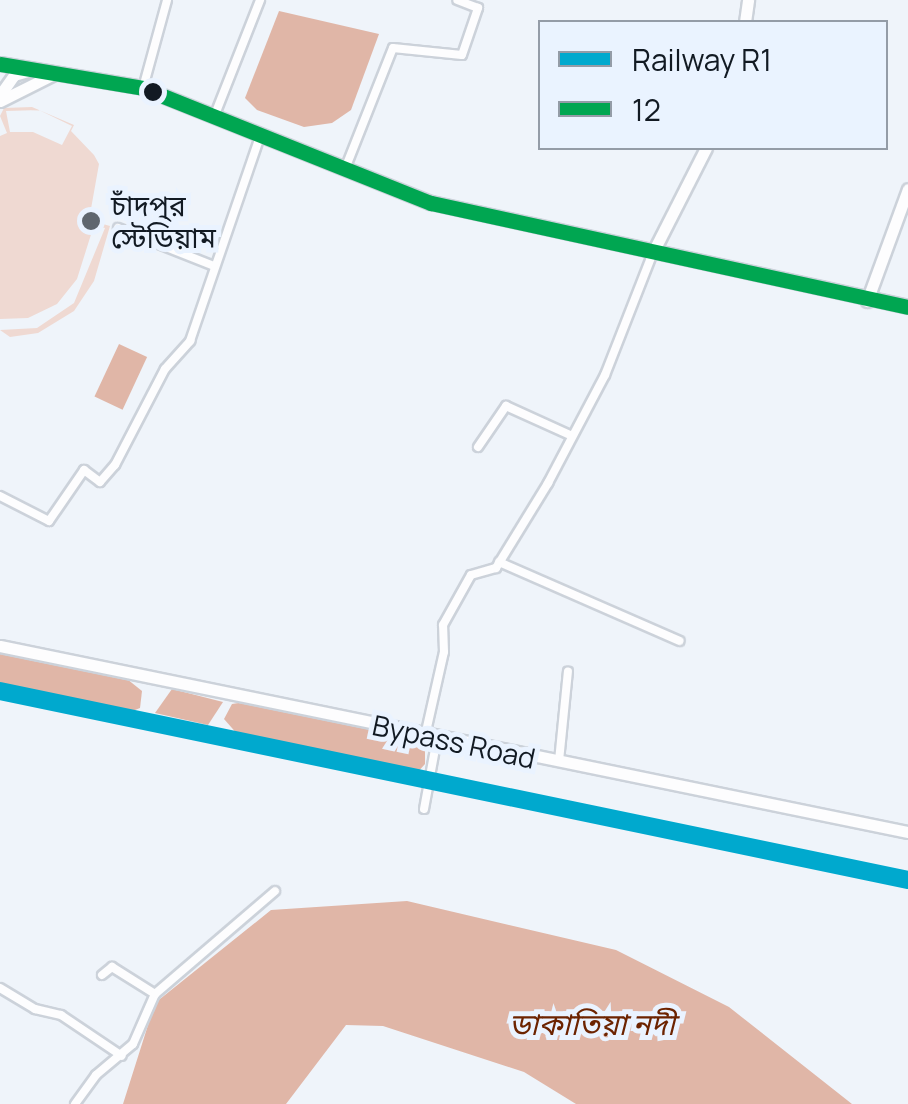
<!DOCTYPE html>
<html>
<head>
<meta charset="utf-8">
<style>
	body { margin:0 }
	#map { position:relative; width:908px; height:1104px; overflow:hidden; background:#eff4fa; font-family:Manrope,"Noto Sans Bengali",sans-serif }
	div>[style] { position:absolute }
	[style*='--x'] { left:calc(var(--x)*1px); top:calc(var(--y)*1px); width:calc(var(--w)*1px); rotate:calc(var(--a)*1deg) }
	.green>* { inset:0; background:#efd9d2 }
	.water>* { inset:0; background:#e0b6a7; transform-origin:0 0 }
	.roads { filter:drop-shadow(2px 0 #ccd2da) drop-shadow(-2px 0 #ccd2da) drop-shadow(0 2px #ccd2da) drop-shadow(0 -2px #ccd2da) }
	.street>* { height:8px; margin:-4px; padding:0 4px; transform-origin:4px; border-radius:4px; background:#fdfdfe }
	.secondary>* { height:11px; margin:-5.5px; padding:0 5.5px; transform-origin:5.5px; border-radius:5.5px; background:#fdfdfe }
	.primary>* { height:12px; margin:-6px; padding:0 6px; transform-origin:6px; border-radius:6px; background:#fdfdfe }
	.bus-1>* { height:15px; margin:-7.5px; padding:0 7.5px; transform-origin:7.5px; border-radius:7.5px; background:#00a651 }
	.rail-1>* { height:18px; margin:-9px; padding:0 9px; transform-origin:9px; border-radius:9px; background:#00a9ce }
	.dots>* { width:28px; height:28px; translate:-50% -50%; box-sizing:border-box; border:5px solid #eaf3ff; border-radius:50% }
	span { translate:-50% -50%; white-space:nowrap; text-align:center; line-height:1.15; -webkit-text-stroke:10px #eaf3ff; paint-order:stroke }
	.poi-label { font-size:28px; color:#121a23 }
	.left { translate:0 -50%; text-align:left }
	.street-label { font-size:28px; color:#121a23 }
	.water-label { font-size:30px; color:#6c2300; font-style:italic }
	.legend { position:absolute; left:538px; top:20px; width:350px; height:130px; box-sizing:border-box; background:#eaf3ff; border:2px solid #949ca7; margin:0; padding:12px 18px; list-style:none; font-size:30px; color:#121a23 }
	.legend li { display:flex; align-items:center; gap:20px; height:50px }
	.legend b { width:50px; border:2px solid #949ca7 }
</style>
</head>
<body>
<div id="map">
	<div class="green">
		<div style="clip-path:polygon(evenodd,32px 107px,74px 125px,71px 131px,94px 155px,99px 164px,89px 220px,110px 226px,94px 281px,74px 311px,38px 333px,10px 337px,0 330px,37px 328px,74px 303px,105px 228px,94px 225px,77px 279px,57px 304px,28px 318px,0 319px,0 136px,7px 133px,0 116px,4px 108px,32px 107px,39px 110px,72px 126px,62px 145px,33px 132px,10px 132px,6px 111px,39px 110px)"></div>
	</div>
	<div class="water">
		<div style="clip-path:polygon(279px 11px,379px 34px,351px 110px,332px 123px,304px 127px,257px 110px,245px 98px)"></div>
		<div style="left:119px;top:344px;width:31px;height:58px;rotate:25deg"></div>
		<div style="clip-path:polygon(0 652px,127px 679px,142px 691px,140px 708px,130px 712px,0 686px)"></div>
		<div style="clip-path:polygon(172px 689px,223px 702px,208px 725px,155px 713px)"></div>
		<div style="clip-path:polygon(245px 702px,409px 734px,425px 748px,425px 764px,416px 774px,239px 736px,224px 719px,232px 704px)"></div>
		<div style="clip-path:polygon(407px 901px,616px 950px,729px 1007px,852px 1104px,576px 1104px,524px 1072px,383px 1026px,346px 1025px,286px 1104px,123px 1104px,155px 1003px,271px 910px)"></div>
	</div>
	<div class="roads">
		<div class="street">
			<div style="--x:143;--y:88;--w:91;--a:-74.7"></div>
			<div style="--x:214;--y:117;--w:126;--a:-68.5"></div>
			<div style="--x:345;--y:169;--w:130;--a:-68.4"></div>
			<div style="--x:393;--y:48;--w:69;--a:5.8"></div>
			<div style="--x:462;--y:55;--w:50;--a:-71.2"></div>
			<div style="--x:478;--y:8;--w:22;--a:-159"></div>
			<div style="--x:118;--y:228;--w:103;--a:21.6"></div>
			<div style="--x:478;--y:447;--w:50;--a:-55.7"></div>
			<div style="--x:506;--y:406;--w:70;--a:24.4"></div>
			<div style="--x:0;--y:496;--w:55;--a:27"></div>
			<div style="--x:49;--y:521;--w:62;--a:-55.5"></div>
			<div style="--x:84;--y:470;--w:20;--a:37"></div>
			<div style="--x:100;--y:482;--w:23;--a:-49"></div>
			<div style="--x:115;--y:465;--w:108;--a:-62.5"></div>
			<div style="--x:165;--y:369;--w:38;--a:-48"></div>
			<div style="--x:190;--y:341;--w:219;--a:-71.1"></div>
			<div style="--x:499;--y:562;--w:197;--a:23.6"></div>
			<div style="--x:425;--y:736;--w:86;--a:-77.3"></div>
			<div style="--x:444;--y:652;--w:27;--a:-92"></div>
			<div style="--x:443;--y:625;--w:57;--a:-60.8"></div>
			<div style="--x:471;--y:575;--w:26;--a:-16"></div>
			<div style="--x:496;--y:568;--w:100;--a:-58.5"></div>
			<div style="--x:548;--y:483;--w:122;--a:-62.2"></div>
			<div style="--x:605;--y:375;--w:134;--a:-68.6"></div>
			<div style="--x:559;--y:761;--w:90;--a:-84.3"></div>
			<div style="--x:424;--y:809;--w:72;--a:-79.6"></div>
			<div style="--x:102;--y:975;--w:13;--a:-39"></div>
			<div style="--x:112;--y:967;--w:51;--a:32.1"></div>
			<div style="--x:0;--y:988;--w:41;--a:31"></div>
			<div style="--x:35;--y:1009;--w:27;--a:13"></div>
			<div style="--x:61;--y:1015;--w:73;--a:33.9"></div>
			<div style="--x:75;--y:1104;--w:36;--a:-54"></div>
			<div style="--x:96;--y:1075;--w:48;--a:-40"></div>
			<div style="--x:133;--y:1044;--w:55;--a:-66.3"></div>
			<div style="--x:155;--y:994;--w:158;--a:-40.6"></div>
		</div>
		<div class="secondary">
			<div style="--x:745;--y:22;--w:22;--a:-82"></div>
			<div style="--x:0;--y:95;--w:24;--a:-55"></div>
			<div style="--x:14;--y:75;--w:18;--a:-16"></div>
			<div style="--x:0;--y:101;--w:60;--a:-26.6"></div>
			<div style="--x:654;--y:250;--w:114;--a:-63"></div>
			<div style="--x:867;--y:301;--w:119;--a:-69.9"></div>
			<div style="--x:0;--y:646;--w:927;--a:11.58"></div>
		</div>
		<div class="primary">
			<div style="--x:0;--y:64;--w:145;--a:9.5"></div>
			<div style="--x:143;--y:88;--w:310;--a:21.8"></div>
			<div style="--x:431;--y:203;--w:488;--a:12.3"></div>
		</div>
	</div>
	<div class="bus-1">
		<div style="--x:0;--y:64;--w:145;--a:9.5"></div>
		<div style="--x:143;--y:88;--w:310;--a:21.8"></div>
		<div style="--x:431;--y:203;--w:488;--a:12.3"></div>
	</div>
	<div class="rail-1">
		<div style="--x:0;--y:691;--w:927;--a:11.76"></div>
	</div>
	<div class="dots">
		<div style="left:153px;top:92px;background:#121a23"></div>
		<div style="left:91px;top:221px;background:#5f666e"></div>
	</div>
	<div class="poi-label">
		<span class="left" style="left:111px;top:221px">চাঁদপুর<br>স্টেডিয়াম</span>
	</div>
	<div class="street-label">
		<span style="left:454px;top:741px;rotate:12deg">Bypass Road</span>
	</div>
	<div class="water-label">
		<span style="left:592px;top:1024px">ডাকাতিয়া নদী</span>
	</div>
	<ul class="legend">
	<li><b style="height:12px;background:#00a9ce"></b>Railway R1</li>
	<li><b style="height:12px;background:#00a651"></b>12</li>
	</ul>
</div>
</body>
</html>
